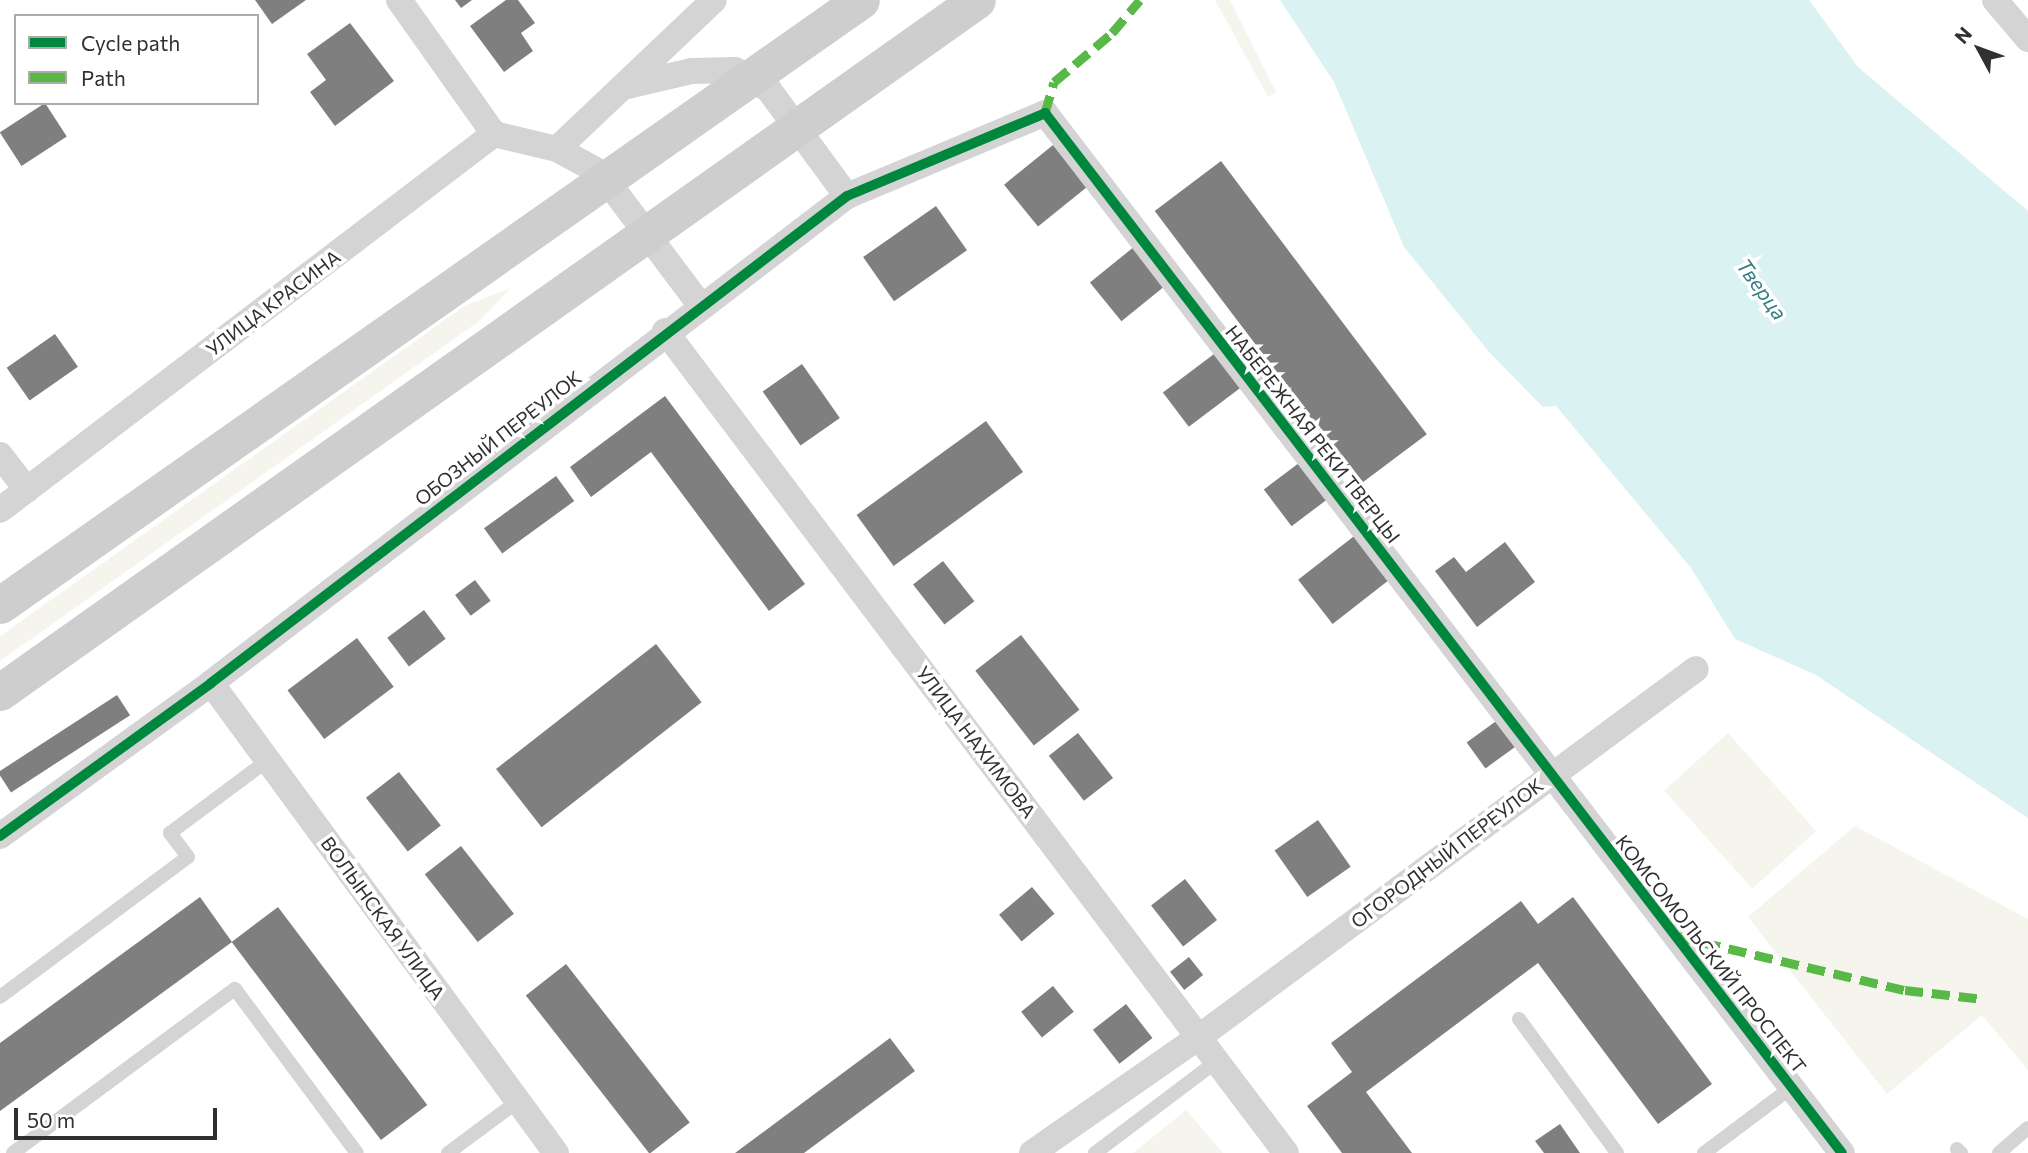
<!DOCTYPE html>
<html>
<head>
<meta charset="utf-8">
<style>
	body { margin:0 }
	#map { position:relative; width:2028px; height:1153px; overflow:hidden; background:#fff; font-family:Commissioner,sans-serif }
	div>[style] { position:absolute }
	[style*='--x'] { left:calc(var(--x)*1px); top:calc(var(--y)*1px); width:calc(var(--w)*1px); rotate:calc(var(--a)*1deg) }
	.green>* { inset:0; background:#f5f5ed; transform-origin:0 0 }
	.water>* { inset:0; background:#dbf2f2 }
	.building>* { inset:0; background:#7f7f7f; transform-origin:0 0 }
	.lane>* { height:14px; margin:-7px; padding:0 7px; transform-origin:7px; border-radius:7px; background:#d4d4d4 }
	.street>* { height:26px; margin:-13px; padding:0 13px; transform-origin:13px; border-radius:13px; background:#d4d4d4 }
	.secondary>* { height:37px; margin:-18.5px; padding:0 18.5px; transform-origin:18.5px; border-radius:18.5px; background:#cecece }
	.quiet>* { height:9px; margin-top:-4.5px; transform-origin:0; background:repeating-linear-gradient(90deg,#58b947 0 18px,transparent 0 27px) }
	.cycleway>* { height:10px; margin:-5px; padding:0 5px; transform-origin:5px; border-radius:5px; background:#00873e }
	span { translate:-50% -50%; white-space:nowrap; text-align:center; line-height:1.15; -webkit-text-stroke:7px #fff; paint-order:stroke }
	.street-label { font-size:19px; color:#303030 }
	.water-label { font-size:21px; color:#367e80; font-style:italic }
	.legend { position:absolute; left:14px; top:14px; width:245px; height:91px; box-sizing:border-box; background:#fff; border:2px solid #acacac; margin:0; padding:9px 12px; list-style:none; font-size:21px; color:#303030 }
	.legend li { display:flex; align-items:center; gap:14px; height:35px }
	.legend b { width:35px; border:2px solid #acacac }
	.north { position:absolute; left:1944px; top:14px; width:70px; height:70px; -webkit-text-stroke:5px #fff; paint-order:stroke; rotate:311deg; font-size:19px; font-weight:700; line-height:28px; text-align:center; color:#303030 }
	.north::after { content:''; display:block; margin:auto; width:24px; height:32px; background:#303030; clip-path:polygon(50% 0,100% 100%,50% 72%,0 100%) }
	.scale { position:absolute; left:14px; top:1108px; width:203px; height:32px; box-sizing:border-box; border:4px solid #303030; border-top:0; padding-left:9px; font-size:21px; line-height:24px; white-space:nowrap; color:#303030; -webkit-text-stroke:5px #fff; paint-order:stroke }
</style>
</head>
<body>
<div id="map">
	<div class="green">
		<div style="clip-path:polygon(1215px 0,1230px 0,1276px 92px,1268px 97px)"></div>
		<div style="clip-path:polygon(511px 288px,478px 322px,0 661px,0 636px,466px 305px)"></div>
		<div style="left:1728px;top:733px;width:132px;height:86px;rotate:48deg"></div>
		<div style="clip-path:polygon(1855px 826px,2028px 919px,2028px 1070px,1982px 1015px,1887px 1094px,1748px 917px)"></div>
		<div style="clip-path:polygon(1186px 1110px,1223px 1153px,1133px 1153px)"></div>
	</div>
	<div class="water">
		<div style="clip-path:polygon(1280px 0,1809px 0,1858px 67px,2028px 211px,2028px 818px,1816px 675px,1735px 639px,1691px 568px,1556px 406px,1543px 407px,1489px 352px,1404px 247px,1334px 82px)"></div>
	</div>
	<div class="building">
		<div style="clip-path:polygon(255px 0,306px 0,272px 24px)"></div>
		<div style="clip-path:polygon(455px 0,472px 0,461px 8px)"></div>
		<div style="clip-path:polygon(506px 0,518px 0,535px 23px,521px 33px,533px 51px,504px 72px,470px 26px)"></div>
		<div style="clip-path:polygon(350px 23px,394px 81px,335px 126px,310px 92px,326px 80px,307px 54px)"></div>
		<div style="left:45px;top:103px;width:40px;height:54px;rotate:57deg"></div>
		<div style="left:1053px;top:145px;width:54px;height:63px;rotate:51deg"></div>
		<div style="left:1221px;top:161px;width:342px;height:83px;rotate:53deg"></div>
		<div style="left:936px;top:206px;width:54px;height:89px;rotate:55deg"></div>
		<div style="left:1135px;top:246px;width:50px;height:58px;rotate:51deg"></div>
		<div style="left:55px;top:334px;width:40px;height:59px;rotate:55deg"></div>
		<div style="left:1218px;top:351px;width:43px;height:69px;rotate:53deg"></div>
		<div style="left:802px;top:364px;width:66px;height:48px;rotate:55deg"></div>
		<div style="clip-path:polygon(665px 396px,805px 584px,769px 611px,651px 452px,591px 497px,570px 467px)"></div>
		<div style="left:986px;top:421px;width:63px;height:160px;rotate:54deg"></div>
		<div style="left:1303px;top:460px;width:46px;height:49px;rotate:53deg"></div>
		<div style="left:556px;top:476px;width:31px;height:89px;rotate:54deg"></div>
		<div style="left:1358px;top:533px;width:56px;height:76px;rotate:52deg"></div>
		<div style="clip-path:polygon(1505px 542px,1535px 582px,1477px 627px,1435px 571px,1454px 557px,1466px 572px)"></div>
		<div style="left:943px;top:561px;width:51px;height:38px;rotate:52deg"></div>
		<div style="left:475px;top:580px;width:26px;height:25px;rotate:53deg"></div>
		<div style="left:424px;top:610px;width:36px;height:46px;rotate:53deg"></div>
		<div style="left:1021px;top:635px;width:95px;height:58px;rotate:52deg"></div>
		<div style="left:357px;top:638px;width:61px;height:87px;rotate:53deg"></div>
		<div style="left:656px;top:644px;width:74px;height:203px;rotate:52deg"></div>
		<div style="left:117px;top:695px;width:24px;height:142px;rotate:57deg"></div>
		<div style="left:1499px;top:719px;width:32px;height:40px;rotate:54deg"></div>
		<div style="left:1078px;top:733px;width:57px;height:37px;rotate:52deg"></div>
		<div style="left:399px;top:772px;width:68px;height:42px;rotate:52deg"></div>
		<div style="left:1318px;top:820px;width:57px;height:53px;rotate:55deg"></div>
		<div style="left:461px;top:846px;width:86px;height:46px;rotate:52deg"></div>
		<div style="left:1185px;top:879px;width:52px;height:43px;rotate:52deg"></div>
		<div style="left:1032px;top:887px;width:35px;height:43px;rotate:50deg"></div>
		<div style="clip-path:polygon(200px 897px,232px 942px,0 1111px,0 1043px)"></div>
		<div style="clip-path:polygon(1573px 897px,1712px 1084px,1658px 1124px,1538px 963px,1366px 1092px,1412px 1153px,1342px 1153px,1307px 1106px,1352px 1072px,1331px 1043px,1521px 901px,1538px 924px)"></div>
		<div style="left:278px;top:907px;width:248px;height:58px;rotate:53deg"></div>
		<div style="left:1189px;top:957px;width:23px;height:24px;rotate:52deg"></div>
		<div style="left:566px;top:964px;width:201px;height:51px;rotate:52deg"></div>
		<div style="left:1053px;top:986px;width:33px;height:41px;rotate:51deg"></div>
		<div style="left:1126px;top:1004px;width:43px;height:42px;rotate:52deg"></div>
		<div style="clip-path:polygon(890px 1038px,915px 1071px,804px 1153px,735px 1153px)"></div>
		<div style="clip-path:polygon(1560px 1124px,1580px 1153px,1544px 1153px,1535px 1141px)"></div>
	</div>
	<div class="lane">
		<div style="--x:0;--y:997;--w:234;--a:-36.7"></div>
		<div style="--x:188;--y:857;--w:30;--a:-127"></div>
		<div style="--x:170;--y:833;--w:122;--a:-36.7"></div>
		<div style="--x:1519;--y:1019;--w:166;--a:53.8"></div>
		<div style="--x:1957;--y:1149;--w:6;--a:45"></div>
		<div style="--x:13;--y:1153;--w:276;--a:-36.5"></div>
		<div style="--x:235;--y:989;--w:204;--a:53.4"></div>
		<div style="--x:448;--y:1153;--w:87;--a:-36.6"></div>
		<div style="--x:1095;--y:1153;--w:153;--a:-37"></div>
		<div style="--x:1704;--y:1153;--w:110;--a:-36.9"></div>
		<div style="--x:1999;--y:1153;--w:38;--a:-41"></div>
	</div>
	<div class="street">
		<div style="--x:399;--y:0;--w:164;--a:54.7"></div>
		<div style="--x:1995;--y:0;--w:51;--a:49.8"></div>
		<div style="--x:627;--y:86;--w:67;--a:-13"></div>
		<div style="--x:692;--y:71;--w:43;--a:-1.3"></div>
		<div style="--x:735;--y:70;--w:39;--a:30"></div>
		<div style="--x:769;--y:90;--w:132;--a:53.7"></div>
		<div style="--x:494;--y:134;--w:65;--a:13.4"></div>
		<div style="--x:557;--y:149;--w:50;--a:28.6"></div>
		<div style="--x:601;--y:173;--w:165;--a:53.1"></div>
		<div style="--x:557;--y:149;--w:216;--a:-43.5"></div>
		<div style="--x:665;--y:331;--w:1030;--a:52.93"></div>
		<div style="--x:0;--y:455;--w:44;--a:52.4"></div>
		<div style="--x:0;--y:510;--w:621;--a:-37.28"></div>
		<div style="--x:211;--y:683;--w:583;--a:53.72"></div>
		<div style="--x:0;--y:836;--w:261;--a:-35.9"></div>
		<div style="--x:211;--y:683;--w:801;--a:-37.44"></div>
		<div style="--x:847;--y:196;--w:215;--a:-22.7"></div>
		<div style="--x:1045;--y:113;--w:1310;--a:52.54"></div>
		<div style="--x:1032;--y:1153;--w:203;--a:-34.8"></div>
		<div style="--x:1199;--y:1037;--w:618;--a:-36.52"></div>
	</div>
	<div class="secondary">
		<div style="--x:0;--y:605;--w:1052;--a:-35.09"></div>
		<div style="--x:0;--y:692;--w:1197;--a:-35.31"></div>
	</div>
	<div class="quiet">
		<div style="--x:1045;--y:113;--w:32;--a:-74"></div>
		<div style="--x:1054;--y:82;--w:76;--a:-40.2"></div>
		<div style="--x:1112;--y:33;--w:43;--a:-49.7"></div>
		<div style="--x:1676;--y:936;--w:235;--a:13.3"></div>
		<div style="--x:1905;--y:990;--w:79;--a:6.6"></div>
	</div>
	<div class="cycleway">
		<div style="--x:0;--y:836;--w:261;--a:-35.9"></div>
		<div style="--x:211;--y:683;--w:801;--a:-37.44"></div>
		<div style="--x:847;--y:196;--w:215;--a:-22.7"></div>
		<div style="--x:1045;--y:113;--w:1310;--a:52.54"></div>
	</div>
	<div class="street-label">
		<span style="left:273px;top:303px;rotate:-37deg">УЛИЦА КРАСИНА</span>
		<span style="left:1313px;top:434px;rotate:52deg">НАБЕРЕЖНАЯ РЕКИ ТВЕРЦЫ</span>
		<span style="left:498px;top:438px;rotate:-38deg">ОБОЗНЫЙ ПЕРЕУЛОК</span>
		<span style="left:976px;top:742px;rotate:53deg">УЛИЦА НАХИМОВА</span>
		<span style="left:1447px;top:853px;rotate:-37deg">ОГОРОДНЫЙ ПЕРЕУЛОК</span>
		<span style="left:383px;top:918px;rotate:54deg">ВОЛЫНСКАЯ УЛИЦА</span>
		<span style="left:1711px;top:954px;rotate:52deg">КОМСОМОЛЬСКИЙ ПРОСПЕКТ</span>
	</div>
	<div class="water-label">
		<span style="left:1762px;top:289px;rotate:54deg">Тверца</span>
	</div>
	<ul class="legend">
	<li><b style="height:9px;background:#00873e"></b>Cycle path</li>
	<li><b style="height:9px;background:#58b947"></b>Path</li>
	</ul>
	<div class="north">N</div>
	<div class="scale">50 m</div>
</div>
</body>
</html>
